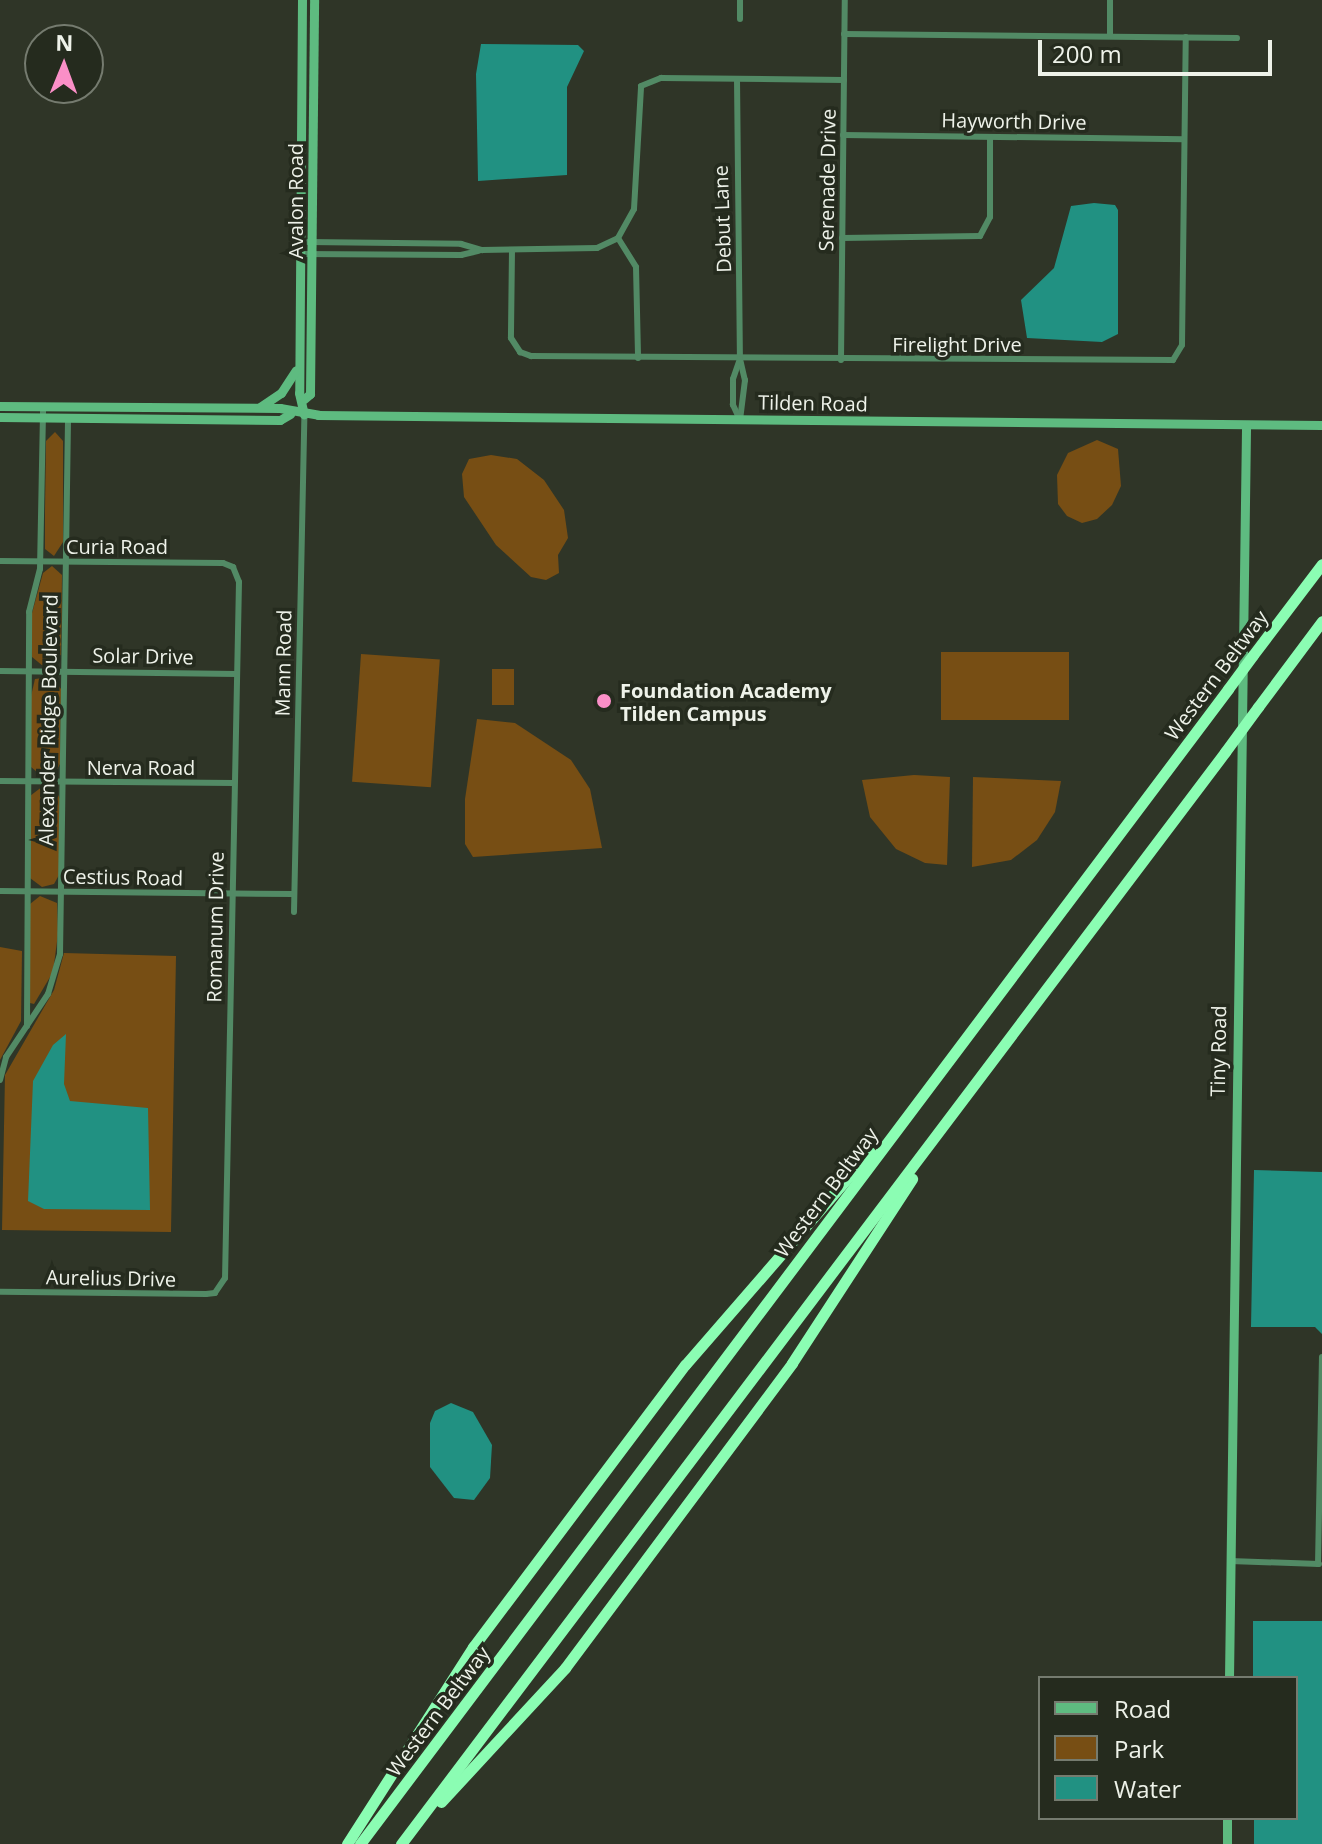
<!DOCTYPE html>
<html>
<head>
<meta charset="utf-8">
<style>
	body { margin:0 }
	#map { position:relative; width:1322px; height:1844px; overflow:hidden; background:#2f3527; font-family:"Open Sans",sans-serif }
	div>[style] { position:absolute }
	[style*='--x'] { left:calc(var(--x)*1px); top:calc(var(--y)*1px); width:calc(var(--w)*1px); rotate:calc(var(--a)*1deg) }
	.green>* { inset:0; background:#774e14; transform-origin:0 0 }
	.water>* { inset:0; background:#219182 }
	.street>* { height:6px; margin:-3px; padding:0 3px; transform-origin:3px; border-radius:3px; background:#528a65 }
	.secondary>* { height:9px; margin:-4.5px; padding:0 4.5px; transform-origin:4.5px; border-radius:4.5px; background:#5ebb80 }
	.highway>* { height:11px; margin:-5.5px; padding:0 5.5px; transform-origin:5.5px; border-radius:5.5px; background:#8bfdb3 }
	.highway-bridge>* { height:11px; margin:-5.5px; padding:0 5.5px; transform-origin:5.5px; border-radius:5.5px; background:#8bfdb3 }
	.dots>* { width:22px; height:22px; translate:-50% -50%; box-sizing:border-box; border:4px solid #252b1e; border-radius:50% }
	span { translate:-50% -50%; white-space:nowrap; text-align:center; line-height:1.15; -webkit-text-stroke:7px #252b1e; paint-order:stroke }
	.street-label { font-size:20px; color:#eef2e9 }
	.poi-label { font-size:20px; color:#eef2e9; font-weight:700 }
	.left { translate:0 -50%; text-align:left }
	.legend { position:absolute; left:1038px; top:1676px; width:260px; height:144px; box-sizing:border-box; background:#252b1e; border:2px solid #757b6f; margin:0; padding:10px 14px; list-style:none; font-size:24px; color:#eef2e9 }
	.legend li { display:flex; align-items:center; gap:16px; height:40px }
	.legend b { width:40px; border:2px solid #757b6f }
	.north { position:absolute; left:24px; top:24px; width:80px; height:80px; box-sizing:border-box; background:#252b1e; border:2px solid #757b6f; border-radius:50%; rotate:1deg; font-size:22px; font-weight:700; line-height:32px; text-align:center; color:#eef2e9 }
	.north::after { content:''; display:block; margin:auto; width:28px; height:36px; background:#fa8fc7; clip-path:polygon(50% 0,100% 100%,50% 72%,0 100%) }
	.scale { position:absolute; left:1038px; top:40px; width:234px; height:36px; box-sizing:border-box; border:4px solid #eef2e9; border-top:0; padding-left:10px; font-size:24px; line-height:28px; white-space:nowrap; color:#eef2e9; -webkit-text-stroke:6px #252b1e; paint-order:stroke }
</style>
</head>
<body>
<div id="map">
	<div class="green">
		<div style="clip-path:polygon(55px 432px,63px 441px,63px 542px,54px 556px,45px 549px,45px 512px,46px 441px)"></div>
		<div style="clip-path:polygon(1097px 440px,1118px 449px,1121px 486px,1112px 505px,1097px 519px,1082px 523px,1067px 516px,1058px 504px,1057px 475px,1068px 453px)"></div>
		<div style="clip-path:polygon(491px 455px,517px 459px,544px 480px,564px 510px,568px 538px,558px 555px,559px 573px,546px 580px,531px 577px,496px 545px,464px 497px,462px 474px,469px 459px)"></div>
		<div style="clip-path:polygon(52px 566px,62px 575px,61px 654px,55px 665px,43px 666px,32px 657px,32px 613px,43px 573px)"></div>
		<div style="left:941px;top:652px;width:128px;height:68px"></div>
		<div style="left:361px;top:654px;width:79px;height:128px;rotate:4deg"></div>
		<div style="left:492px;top:669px;width:22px;height:36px"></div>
		<div style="clip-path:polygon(52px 677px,61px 689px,60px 764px,54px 775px,42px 776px,31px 767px,31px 696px,35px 679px)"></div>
		<div style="clip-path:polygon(477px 719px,515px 723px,571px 760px,590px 789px,602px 848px,473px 857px,465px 844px,465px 799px)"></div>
		<div style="clip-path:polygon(914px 775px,950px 777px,947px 865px,925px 863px,896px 849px,870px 817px,862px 780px)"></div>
		<div style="clip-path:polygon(973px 777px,1061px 781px,1055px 812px,1037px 840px,1011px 860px,972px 867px)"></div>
		<div style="clip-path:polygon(43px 786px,55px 789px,60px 799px,59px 875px,54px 884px,42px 887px,30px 878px,30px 796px)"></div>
		<div style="clip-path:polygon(40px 896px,57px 903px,58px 934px,53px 972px,34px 1004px,30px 1003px,30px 904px)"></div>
		<div style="clip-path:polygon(0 947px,22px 951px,21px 1021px,0 1060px)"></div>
		<div style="clip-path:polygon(64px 953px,176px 956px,171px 1232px,2px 1230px,5px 1075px,54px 990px)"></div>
	</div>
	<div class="water">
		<div style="clip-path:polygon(481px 44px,578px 45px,584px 51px,567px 87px,567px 175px,478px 181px,476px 74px)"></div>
		<div style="clip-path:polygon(1094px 203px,1115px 205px,1118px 210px,1118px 334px,1102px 342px,1027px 338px,1021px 300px,1054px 268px,1071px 206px)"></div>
		<div style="clip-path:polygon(66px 1034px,64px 1084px,70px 1101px,148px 1108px,150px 1210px,44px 1209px,28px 1201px,33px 1081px,53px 1045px)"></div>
		<div style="clip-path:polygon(1254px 1170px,1322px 1172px,1322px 1334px,1315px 1327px,1251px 1327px)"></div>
		<div style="clip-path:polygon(451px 1403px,473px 1412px,492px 1445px,490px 1478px,474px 1500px,454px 1498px,430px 1467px,430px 1423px,435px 1411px)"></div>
		<div style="clip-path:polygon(1253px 1621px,1322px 1621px,1322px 1844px,1254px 1844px,1254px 1818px,1296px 1818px,1296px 1678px,1253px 1678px)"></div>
	</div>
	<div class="street">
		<div style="--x:740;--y:19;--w:19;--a:-90"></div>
		<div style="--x:844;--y:34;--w:393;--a:0.6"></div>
		<div style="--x:1110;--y:36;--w:36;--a:-90"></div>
		<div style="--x:737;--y:79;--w:280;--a:89.4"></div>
		<div style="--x:740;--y:359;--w:22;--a:77"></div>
		<div style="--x:745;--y:380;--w:40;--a:97.1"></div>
		<div style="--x:843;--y:135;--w:341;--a:0.7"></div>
		<div style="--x:618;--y:238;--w:34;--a:58"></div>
		<div style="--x:636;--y:267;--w:91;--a:88.7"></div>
		<div style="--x:842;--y:238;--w:138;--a:-0.8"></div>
		<div style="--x:980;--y:236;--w:21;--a:-62"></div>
		<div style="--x:990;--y:217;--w:80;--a:-90"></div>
		<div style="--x:308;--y:242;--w:153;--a:0.7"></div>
		<div style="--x:461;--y:244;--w:22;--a:16"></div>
		<div style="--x:482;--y:250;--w:115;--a:-1"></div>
		<div style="--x:597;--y:248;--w:23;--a:-25"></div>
		<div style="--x:618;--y:238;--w:33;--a:-61"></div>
		<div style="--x:634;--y:209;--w:123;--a:-86.7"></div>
		<div style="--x:641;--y:86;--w:22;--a:-22"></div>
		<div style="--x:661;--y:78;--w:183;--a:0.6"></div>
		<div style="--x:512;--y:250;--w:88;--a:90.7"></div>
		<div style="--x:511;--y:338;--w:17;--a:57"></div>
		<div style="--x:520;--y:352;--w:12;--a:20"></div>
		<div style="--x:531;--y:356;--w:642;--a:0.36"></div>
		<div style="--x:1173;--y:360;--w:17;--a:-59"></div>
		<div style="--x:1182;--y:345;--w:308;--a:-89.3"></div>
		<div style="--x:300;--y:254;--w:161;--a:0.4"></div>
		<div style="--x:461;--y:255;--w:18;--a:-13"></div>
		<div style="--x:841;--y:360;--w:360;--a:-89.4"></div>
		<div style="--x:740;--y:420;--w:17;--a:-115"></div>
		<div style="--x:733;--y:405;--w:26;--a:-90"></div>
		<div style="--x:733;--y:379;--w:21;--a:-71"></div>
		<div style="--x:0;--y:561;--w:223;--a:0.5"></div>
		<div style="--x:223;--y:563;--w:11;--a:22"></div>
		<div style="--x:233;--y:567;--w:16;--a:68"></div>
		<div style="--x:239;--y:582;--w:696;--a:91.15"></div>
		<div style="--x:225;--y:1278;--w:18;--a:124"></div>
		<div style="--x:215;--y:1293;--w:9;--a:174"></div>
		<div style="--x:206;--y:1294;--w:206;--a:-179.4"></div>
		<div style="--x:0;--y:671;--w:237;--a:0.7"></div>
		<div style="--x:0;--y:781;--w:234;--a:0.5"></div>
		<div style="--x:0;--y:891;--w:294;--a:0.6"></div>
		<div style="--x:294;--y:912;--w:498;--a:-88.8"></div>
		<div style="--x:27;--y:1026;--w:414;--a:-89.7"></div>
		<div style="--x:29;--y:612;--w:44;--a:-75.7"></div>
		<div style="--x:40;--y:569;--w:163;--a:-88.9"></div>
		<div style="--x:0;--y:1080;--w:24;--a:-75"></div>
		<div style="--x:6;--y:1057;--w:76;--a:-56.3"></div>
		<div style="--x:48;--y:994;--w:42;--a:-73.3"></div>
		<div style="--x:60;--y:954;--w:536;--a:-89.14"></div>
		<div style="--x:1230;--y:1561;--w:89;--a:1.9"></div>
		<div style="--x:1318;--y:1564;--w:207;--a:-88.9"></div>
	</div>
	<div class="secondary">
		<div style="--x:302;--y:0;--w:393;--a:90.4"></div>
		<div style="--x:299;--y:393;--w:22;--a:77"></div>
		<div style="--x:304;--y:399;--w:8;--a:-40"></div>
		<div style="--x:310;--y:394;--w:394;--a:-89.4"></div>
		<div style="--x:0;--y:406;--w:280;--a:0.4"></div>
		<div style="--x:280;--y:408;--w:39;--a:10"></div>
		<div style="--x:318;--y:415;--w:1004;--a:0.57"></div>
		<div style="--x:260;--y:407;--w:25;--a:-34"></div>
		<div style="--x:281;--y:393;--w:27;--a:-57"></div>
		<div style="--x:0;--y:417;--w:280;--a:0.6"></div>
		<div style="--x:280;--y:420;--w:12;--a:-31"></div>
		<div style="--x:1229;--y:1678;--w:1253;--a:-89.22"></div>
		<div style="--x:1227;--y:1844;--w:26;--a:-90"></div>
	</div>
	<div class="highway">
		<div style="--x:1253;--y:655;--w:114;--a:-52.8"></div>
		<div style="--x:1258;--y:707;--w:107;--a:-53.3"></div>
		<div style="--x:441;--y:1802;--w:183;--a:-47.2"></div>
		<div style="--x:565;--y:1668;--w:380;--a:-53.3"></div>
		<div style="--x:792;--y:1363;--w:220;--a:-56.9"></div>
		<div style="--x:347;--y:1844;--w:234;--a:-57.4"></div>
		<div style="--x:473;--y:1647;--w:353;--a:-53.1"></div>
		<div style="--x:685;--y:1365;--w:282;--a:-49"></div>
		<div style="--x:360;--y:1844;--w:1445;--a:-53.07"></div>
		<div style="--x:401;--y:1844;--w:1368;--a:-52.96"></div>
	</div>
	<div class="highway-bridge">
		<div style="--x:1228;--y:689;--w:42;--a:-53.7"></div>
		<div style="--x:1225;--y:752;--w:56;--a:-53.7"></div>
	</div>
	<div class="dots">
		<div style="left:604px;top:701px;background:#fa8fc7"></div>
	</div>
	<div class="street-label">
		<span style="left:1014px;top:121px;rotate:1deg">Hayworth Drive</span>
		<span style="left:827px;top:180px;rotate:-89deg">Serenade Drive</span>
		<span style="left:295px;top:201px;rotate:-90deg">Avalon Road</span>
		<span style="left:722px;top:219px;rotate:-92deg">Debut Lane</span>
		<span style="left:957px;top:344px">Firelight Drive</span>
		<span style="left:813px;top:403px;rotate:1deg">Tilden Road</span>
		<span style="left:117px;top:546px">Curia Road</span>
		<span style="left:143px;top:656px;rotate:1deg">Solar Drive</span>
		<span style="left:283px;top:663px;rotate:-89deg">Mann Road</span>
		<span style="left:1216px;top:675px;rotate:-53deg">Western Beltway</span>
		<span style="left:48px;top:720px;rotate:-89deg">Alexander Ridge Boulevard</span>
		<span style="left:141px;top:767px">Nerva Road</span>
		<span style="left:123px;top:877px;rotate:1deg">Cestius Road</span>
		<span style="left:215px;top:927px;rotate:-89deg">Romanum Drive</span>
		<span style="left:1218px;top:1051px;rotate:-89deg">Tiny Road</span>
		<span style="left:826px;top:1192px;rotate:-53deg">Western Beltway</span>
		<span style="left:111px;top:1278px;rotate:1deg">Aurelius Drive</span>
		<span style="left:438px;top:1711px;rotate:-53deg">Western Beltway</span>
	</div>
	<div class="poi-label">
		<span class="left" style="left:620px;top:702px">Foundation Academy<br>Tilden Campus</span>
	</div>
	<ul class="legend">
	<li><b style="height:10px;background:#5ebb80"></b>Road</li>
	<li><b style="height:22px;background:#774e14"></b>Park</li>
	<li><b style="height:22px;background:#219182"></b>Water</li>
	</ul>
	<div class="north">N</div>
	<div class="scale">200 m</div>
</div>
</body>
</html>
